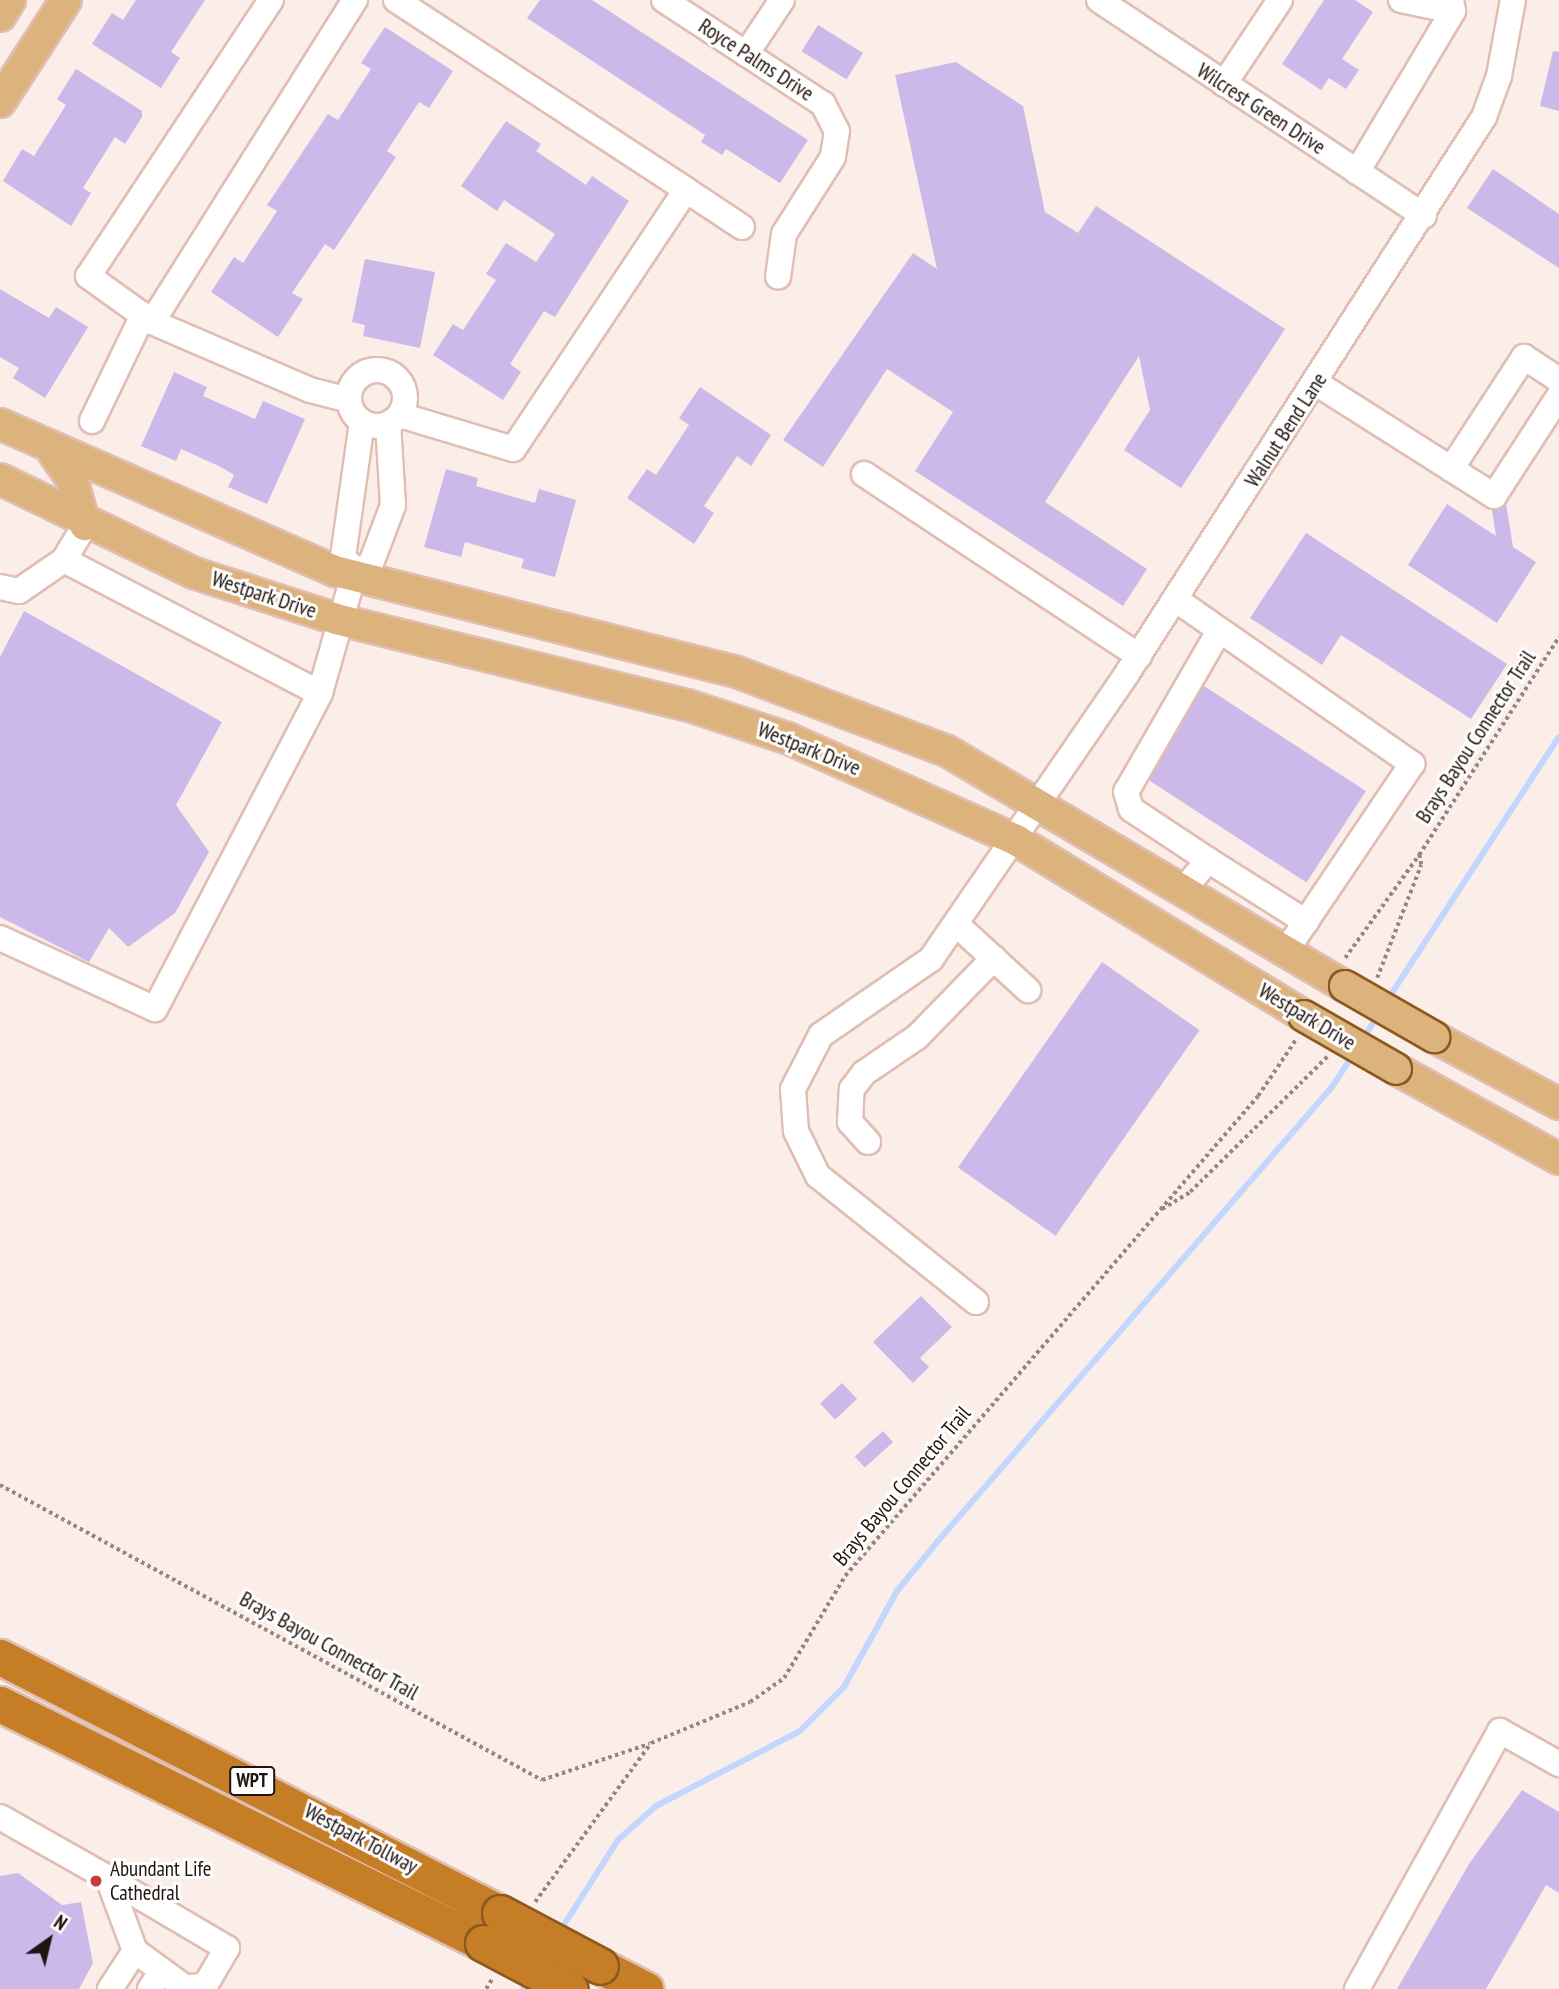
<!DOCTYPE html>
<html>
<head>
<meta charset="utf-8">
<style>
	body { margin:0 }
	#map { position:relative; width:1559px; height:1989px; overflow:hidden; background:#fbede8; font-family:"PT Sans Narrow",sans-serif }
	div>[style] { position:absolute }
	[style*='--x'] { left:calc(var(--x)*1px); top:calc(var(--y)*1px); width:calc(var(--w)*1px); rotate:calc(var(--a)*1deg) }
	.stream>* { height:6px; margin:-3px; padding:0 3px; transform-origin:3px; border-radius:3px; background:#c3d7fe }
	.building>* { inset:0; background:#cdb8ea; transform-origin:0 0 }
	.path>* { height:3.5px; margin-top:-1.75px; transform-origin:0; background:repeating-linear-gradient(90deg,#948782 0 3.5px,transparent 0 7px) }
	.roads { filter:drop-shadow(2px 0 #e0beb2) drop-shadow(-2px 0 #e0beb2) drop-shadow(0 2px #e0beb2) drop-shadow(0 -2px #e0beb2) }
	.minor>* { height:24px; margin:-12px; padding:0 12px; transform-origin:12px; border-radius:12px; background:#fff }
	.minor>.ring { margin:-12px; padding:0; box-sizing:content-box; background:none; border:24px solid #fff; border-radius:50% }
	.major>* { height:30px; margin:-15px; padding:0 15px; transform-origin:15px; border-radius:15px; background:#dcb27d }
	.highway>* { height:35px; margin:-17.5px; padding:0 17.5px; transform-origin:17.5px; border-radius:17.5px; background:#c57e26 }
	.bridges { filter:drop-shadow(2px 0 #8b591e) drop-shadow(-2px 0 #8b591e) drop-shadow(0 2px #8b591e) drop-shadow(0 -2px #8b591e) }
	.major-bridge>* { height:30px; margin:-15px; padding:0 15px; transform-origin:15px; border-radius:15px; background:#dcb27d }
	.highway-bridge>* { height:35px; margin:-17.5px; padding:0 17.5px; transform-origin:17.5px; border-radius:17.5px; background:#c57e26 }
	.dots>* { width:19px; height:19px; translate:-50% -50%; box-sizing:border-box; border:4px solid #fefefe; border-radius:50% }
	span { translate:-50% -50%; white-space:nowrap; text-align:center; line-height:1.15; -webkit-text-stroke:6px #fefefe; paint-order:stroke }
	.shield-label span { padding:2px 5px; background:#fefefe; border:2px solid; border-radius:5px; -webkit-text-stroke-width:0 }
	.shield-label { font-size:19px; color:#1f140f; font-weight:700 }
	.street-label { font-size:21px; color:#1f140f }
	.poi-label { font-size:21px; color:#1f140f }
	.left { translate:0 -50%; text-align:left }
	.north { position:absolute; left:14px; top:1905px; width:70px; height:70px; -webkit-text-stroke:5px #fefefe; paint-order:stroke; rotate:34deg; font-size:19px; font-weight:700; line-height:28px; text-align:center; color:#1f140f }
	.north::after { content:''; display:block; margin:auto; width:24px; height:32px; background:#1f140f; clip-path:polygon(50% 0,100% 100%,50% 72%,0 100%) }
</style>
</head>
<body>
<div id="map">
	<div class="stream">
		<div style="--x:1386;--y:1002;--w:316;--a:-56.9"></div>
		<div style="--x:1362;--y:1040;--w:31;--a:-57"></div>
		<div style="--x:560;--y:1931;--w:108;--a:-57.5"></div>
		<div style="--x:618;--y:1840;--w:51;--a:-41.8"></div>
		<div style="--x:656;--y:1806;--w:162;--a:-27.5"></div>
		<div style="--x:800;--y:1731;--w:62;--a:-45"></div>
		<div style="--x:844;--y:1687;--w:110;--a:-61.1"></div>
		<div style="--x:897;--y:1591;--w:65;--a:-50.6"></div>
		<div style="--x:938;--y:1541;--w:601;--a:-49.05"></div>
		<div style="--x:1332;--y:1087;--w:40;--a:-57.1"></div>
		<div style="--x:523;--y:1989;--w:13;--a:-58"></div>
	</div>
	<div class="building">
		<div style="clip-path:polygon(136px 0,205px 0,171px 52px,180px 58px,161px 88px,92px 44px,112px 13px,123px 20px)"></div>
		<div style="clip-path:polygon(540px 0,592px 0,808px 140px,780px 183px,726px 149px,722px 155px,701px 142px,705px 135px,527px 18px)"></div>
		<div style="clip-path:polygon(1324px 0,1355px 0,1373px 12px,1342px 59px,1359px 70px,1346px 89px,1329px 78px,1321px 90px,1282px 64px)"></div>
		<div style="left:818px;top:25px;width:53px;height:31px;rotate:32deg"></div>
		<div style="clip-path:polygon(385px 27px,453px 71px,429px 108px,419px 102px,387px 151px,396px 157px,334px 250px,325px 244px,292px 293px,303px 299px,278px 337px,211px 292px,234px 257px,243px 263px,277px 211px,267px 205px,328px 114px,338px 120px,371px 69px,361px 63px)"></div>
		<div style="clip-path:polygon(1553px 51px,1559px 52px,1559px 111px,1540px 106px)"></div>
		<div style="clip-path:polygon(956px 62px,1023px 106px,1045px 212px,1078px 233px,1096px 206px,1285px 329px,1181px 488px,1124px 450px,1150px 410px,1139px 356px,1045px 502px,1147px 569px,1123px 606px,915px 471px,953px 412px,887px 369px,823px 467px,783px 440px,913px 253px,937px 269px,895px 75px)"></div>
		<div style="clip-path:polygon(76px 69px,142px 111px,142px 117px,125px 144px,115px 137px,83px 188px,91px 193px,71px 226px,3px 181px,22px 149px,34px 156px,66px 105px,57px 99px)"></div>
		<div style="clip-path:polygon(506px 121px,541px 144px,536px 151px,586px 185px,592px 176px,629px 201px,555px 317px,544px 311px,510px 364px,521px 372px,503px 400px,433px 355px,453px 324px,463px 330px,496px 280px,486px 274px,506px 243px,536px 262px,555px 234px,504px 200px,497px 211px,461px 186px)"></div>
		<div style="clip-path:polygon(1493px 169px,1559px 214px,1559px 268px,1467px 208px)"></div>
		<div style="clip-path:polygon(365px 259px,435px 272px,420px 348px,363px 336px,365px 325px,352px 322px)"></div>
		<div style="clip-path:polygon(0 289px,49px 318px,56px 307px,88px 327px,45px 398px,13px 378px,19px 368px,0 357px)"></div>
		<div style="clip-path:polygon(174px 372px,207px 387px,203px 396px,255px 419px,263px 401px,305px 419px,267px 504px,228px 487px,234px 475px,221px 467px,181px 449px,176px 461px,141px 446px)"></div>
		<div style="clip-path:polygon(700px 387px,771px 435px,751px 466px,737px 456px,704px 506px,714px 513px,694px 544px,627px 498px,647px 469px,656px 475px,689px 425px,679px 418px)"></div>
		<div style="clip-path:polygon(446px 469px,478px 478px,476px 486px,535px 503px,539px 489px,576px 500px,555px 577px,521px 568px,524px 559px,465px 542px,461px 557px,424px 547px)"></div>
		<div style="clip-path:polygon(1447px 504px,1496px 536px,1492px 510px,1506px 504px,1513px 547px,1536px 562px,1497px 623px,1408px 565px)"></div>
		<div style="clip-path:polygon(1306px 533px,1507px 664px,1471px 719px,1341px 635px,1322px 665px,1250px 618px)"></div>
		<div style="clip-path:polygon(24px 611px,222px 722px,176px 805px,209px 852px,175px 913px,128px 947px,109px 928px,89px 962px,0 917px,0 657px)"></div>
		<div style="left:1204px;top:686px;width:193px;height:109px;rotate:33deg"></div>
		<div style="left:1102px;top:962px;width:119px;height:251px;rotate:35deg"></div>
		<div style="clip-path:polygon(921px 1296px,952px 1327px,920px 1358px,929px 1367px,913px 1383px,873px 1342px)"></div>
		<div style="left:842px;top:1383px;width:22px;height:30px;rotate:47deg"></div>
		<div style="left:883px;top:1431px;width:15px;height:38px;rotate:48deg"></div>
		<div style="clip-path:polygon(1522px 1790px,1559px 1812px,1559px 1893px,1546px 1885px,1486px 1989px,1397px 1989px,1469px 1864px)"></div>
		<div style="clip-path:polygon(18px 1873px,62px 1905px,81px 1902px,93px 1963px,79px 1989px,0 1989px,0 1876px)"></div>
	</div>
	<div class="path">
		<div style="--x:1345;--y:958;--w:127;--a:-54.3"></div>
		<div style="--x:1377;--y:978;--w:121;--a:-68.7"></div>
		<div style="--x:1421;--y:865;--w:10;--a:-101"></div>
		<div style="--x:1419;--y:855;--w:259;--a:-57.3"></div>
		<div style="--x:1162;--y:1209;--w:33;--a:-31"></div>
		<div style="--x:1190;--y:1192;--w:194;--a:-44.6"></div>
		<div style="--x:0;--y:1485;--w:617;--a:28.56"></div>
		<div style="--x:542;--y:1780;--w:113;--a:-18.6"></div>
		<div style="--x:535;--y:1902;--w:197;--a:-53.9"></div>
		<div style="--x:651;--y:1743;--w:107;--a:-22.5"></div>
		<div style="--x:750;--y:1702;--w:42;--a:-35.2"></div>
		<div style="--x:784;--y:1678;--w:119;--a:-59.1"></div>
		<div style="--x:845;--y:1576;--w:633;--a:-49.29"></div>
		<div style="--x:1258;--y:1096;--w:70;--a:-56.1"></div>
		<div style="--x:486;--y:1989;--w:12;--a:-59"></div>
	</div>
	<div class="roads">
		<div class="minor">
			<div style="--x:271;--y:0;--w:331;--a:123.5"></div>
			<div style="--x:88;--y:276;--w:79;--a:35.7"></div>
			<div style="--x:152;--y:322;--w:172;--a:23.3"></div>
			<div style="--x:310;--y:390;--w:40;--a:14.4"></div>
			<div style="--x:396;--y:0;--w:347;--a:33.2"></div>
			<div style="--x:686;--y:190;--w:311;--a:123.7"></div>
			<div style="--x:513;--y:449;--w:118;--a:-163.3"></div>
			<div style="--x:664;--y:0;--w:190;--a:33.2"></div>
			<div style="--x:823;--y:104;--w:30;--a:63"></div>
			<div style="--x:837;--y:131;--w:26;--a:99"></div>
			<div style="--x:833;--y:157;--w:91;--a:122.5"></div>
			<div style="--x:784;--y:234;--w:43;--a:97.9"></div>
			<div style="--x:1099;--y:0;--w:390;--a:33.6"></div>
			<div style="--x:1401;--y:0;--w:53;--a:11.9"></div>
			<div style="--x:746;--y:54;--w:65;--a:-56.3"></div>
			<div style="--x:1224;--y:84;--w:101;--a:-56.3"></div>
			<div style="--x:1357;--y:172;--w:187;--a:-59.2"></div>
			<div style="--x:1453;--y:11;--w:11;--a:-100"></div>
			<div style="--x:686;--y:190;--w:67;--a:33.5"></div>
			<div style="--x:152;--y:322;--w:381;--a:-57.8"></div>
			<div class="ring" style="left:349px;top:370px;width:32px;height:32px"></div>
			<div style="--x:1316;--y:383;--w:211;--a:32.4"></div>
			<div style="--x:1494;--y:496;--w:119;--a:-57"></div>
			<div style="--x:92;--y:421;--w:118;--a:-64.3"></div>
			<div style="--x:1451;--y:469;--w:134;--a:-56.9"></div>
			<div style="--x:1524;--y:357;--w:42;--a:33.3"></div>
			<div style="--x:864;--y:474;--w:330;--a:33.5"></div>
			<div style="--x:85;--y:525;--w:41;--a:121"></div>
			<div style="--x:64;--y:560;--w:288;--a:27.5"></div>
			<div style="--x:320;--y:693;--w:128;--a:-74.1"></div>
			<div style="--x:355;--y:570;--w:16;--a:-15"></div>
			<div style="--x:370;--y:566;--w:65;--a:-69.3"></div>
			<div style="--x:393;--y:505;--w:81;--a:-93.5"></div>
			<div style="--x:355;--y:570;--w:18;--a:-133"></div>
			<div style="--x:343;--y:557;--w:136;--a:-82"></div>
			<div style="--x:0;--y:587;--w:19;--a:12"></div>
			<div style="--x:19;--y:591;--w:55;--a:-34.6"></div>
			<div style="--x:1175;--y:599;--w:289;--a:34.8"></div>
			<div style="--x:1412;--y:764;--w:225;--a:124"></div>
			<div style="--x:1208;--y:860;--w:92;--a:-146.5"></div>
			<div style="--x:1131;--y:809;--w:18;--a:-106"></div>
			<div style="--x:1126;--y:792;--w:186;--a:-60"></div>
			<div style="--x:1184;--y:889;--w:38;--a:-50"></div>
			<div style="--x:1208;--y:860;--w:116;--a:32.3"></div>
			<div style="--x:956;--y:924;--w:98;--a:42.5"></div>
			<div style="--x:0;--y:938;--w:170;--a:24.6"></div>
			<div style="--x:155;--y:1009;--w:356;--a:-62.4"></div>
			<div style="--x:868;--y:1142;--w:27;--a:-132"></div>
			<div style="--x:850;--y:1122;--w:33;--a:-87"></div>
			<div style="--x:852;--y:1089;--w:20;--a:-53"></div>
			<div style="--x:864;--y:1073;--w:64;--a:-34.2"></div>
			<div style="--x:917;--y:1037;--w:110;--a:-45.7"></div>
			<div style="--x:976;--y:1302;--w:202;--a:-141.4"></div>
			<div style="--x:818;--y:1176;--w:50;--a:-116.1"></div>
			<div style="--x:796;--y:1131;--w:42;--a:-94.1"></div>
			<div style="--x:793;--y:1089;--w:61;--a:-62.6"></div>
			<div style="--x:821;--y:1035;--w:134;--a:-34.6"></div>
			<div style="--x:931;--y:959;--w:345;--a:-55.5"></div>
			<div style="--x:1126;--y:675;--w:663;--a:-57.32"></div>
			<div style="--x:1484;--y:117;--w:44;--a:-69.9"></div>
			<div style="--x:1499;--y:76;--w:77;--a:-79.6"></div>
			<div style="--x:0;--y:1817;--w:124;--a:29.5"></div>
			<div style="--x:108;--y:1878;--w:78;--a:69.7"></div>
			<div style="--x:135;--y:1951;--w:64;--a:36.2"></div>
			<div style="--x:108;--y:1878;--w:138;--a:30.5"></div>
			<div style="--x:227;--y:1948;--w:44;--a:120.1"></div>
			<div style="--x:205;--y:1986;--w:17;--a:177"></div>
			<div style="--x:110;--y:1989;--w:45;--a:-56.7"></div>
			<div style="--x:150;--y:1989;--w:22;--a:-58"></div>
			<div style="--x:1357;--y:1989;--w:295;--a:-61"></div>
			<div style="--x:1500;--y:1731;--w:68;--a:29.2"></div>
		</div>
		<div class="major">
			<div style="--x:0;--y:16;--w:19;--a:-58"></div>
			<div style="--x:0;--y:102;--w:121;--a:-57.1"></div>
			<div style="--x:0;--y:424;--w:366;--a:23.7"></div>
			<div style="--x:335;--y:571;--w:411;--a:14.1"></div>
			<div style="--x:734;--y:671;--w:228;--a:20.6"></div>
			<div style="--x:947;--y:751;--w:462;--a:30.6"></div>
			<div style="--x:53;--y:452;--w:33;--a:55"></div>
			<div style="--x:72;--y:479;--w:48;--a:74.2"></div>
			<div style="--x:0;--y:479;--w:216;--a:25.9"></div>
			<div style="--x:194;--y:573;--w:149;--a:17.9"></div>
			<div style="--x:336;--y:619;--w:361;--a:13.8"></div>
			<div style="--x:687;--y:705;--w:105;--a:18.3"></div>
			<div style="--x:787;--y:738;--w:251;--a:24"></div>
			<div style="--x:1016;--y:840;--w:338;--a:31.4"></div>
			<div style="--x:1434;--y:1037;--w:142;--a:28.2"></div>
			<div style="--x:1396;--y:1069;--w:186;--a:28.9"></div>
		</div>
		<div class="highway">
			<div style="--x:0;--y:1657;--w:562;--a:27.11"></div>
			<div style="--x:0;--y:1704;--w:539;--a:26.33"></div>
			<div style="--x:600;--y:1966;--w:51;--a:27.1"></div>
		</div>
	</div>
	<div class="bridges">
		<div class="major-bridge">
			<div style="--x:1345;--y:986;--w:103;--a:29.8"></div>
			<div style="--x:1304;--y:1016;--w:106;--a:29.9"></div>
		</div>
		<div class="highway-bridge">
			<div style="--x:500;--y:1913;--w:113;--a:27.9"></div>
			<div style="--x:483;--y:1943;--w:98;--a:27.9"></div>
		</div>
	</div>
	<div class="dots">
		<div style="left:96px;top:1881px;background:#ca3b3c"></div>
	</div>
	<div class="shield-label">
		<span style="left:252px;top:1781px">WPT</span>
	</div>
	<div class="street-label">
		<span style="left:756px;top:60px;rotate:33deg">Royce Palms Drive</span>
		<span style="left:1261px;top:109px;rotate:33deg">Wilcrest Green Drive</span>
		<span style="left:1286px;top:430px;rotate:-57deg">Walnut Bend Lane</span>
		<span style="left:264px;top:595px;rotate:18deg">Westpark Drive</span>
		<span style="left:1476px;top:737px;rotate:-57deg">Brays Bayou Connector Trail</span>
		<span style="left:809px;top:749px;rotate:22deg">Westpark Drive</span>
		<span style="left:1307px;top:1017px;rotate:31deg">Westpark Drive</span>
		<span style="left:902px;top:1486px;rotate:-50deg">Brays Bayou Connector Trail</span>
		<span style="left:329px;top:1646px;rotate:29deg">Brays Bayou Connector Trail</span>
		<span style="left:361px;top:1839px;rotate:28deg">Westpark Tollway</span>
	</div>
	<div class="poi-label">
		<span class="left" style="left:110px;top:1881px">Abundant Life<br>Cathedral</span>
	</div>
	<div class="north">N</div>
</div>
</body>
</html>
